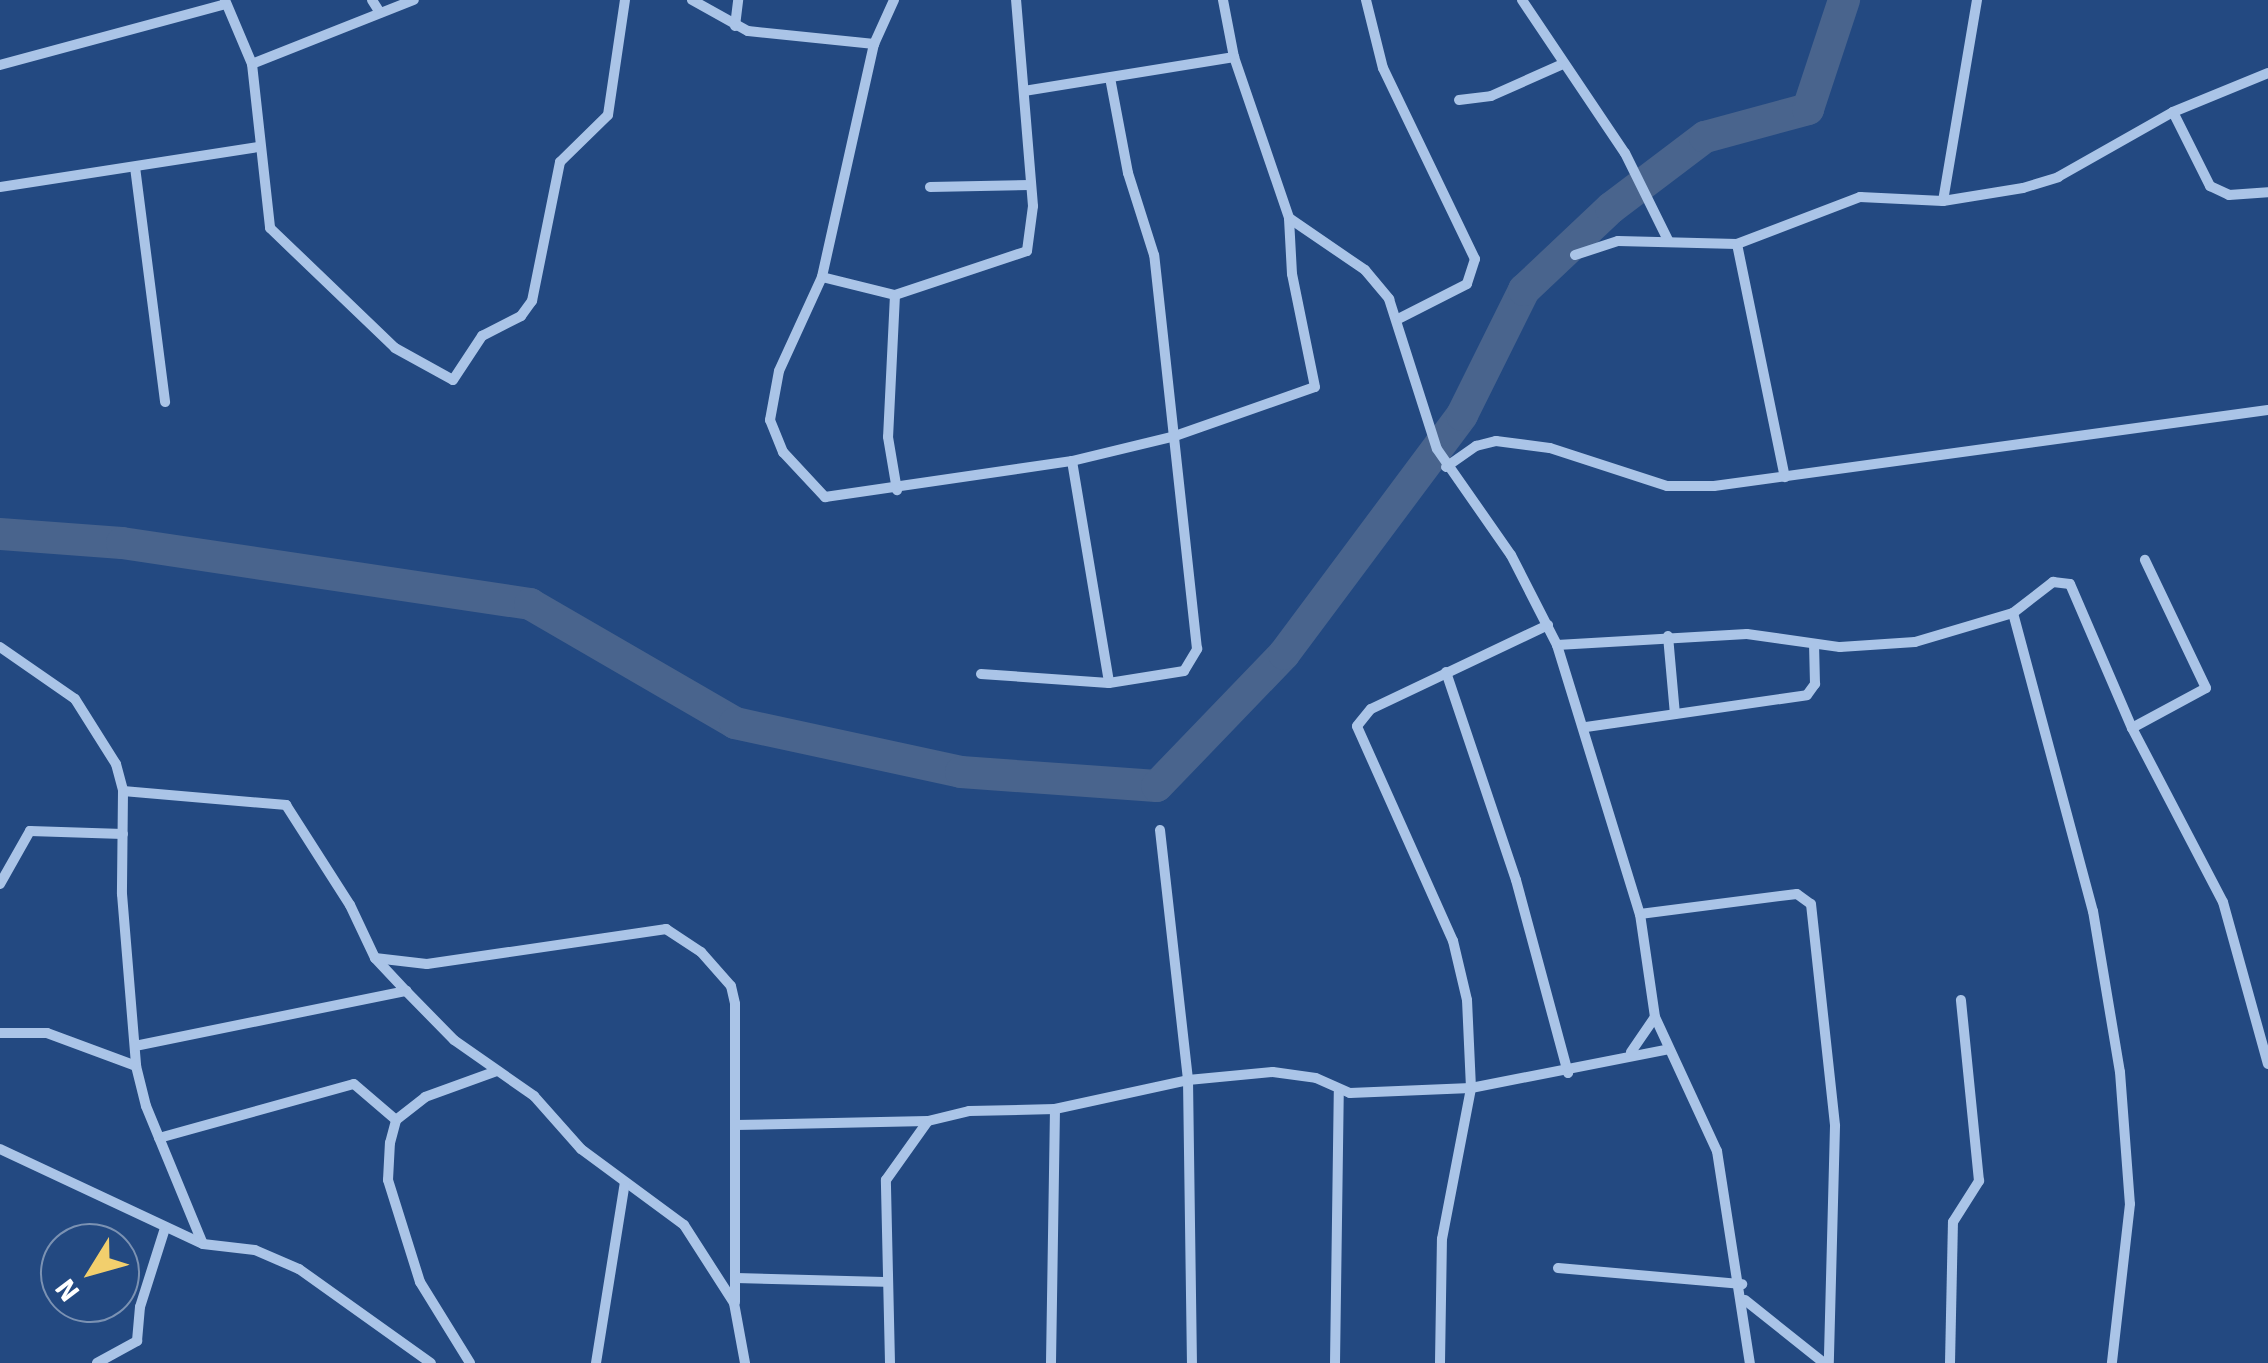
<!DOCTYPE html>
<html>
<head>
<meta charset="utf-8">
<style>
	body { margin:0 }
	#map { position:relative; width:2268px; height:1363px; overflow:hidden; background:#234981; font-family:Signika,sans-serif }
	div>[style] { position:absolute }
	[style*='--x'] { left:calc(var(--x)*1px); top:calc(var(--y)*1px); width:calc(var(--w)*1px); rotate:calc(var(--a)*1deg) }
	.river>* { height:32px; margin:-16px; padding:0 16px; transform-origin:16px; border-radius:16px; background:#49648d }
	.street>* { height:10px; margin:-5px; padding:0 5px; transform-origin:5px; border-radius:5px; background:#aac4e7 }
	span { translate:-50% -50%; white-space:nowrap; text-align:center; line-height:1.15; -webkit-text-stroke:9px #234981; paint-order:stroke }
	.north { position:absolute; left:40px; top:1223px; width:100px; height:100px; box-sizing:border-box; background:#234981; border:2px solid #7b92b3; border-radius:50%; rotate:233deg; font-size:28px; font-weight:700; line-height:40px; text-align:center; color:#fff }
	.north::after { content:''; display:block; margin:auto; width:35px; height:45px; background:#f2cf6d; clip-path:polygon(50% 0,100% 100%,50% 72%,0 100%) }
</style>
</head>
<body>
<div id="map">
	<div class="river">
		<div style="--x:0;--y:534;--w:122;--a:4.2"></div>
		<div style="--x:122;--y:543;--w:413;--a:8.5"></div>
		<div style="--x:530;--y:604;--w:237;--a:30.1"></div>
		<div style="--x:735;--y:723;--w:231;--a:12.2"></div>
		<div style="--x:961;--y:772;--w:196;--a:4.1"></div>
		<div style="--x:1157;--y:786;--w:183;--a:-46.1"></div>
		<div style="--x:1284;--y:654;--w:298;--a:-53.3"></div>
		<div style="--x:1462;--y:415;--w:140;--a:-63.6"></div>
		<div style="--x:1524;--y:290;--w:120;--a:-43.3"></div>
		<div style="--x:1611;--y:208;--w:118;--a:-37.1"></div>
		<div style="--x:1705;--y:137;--w:107;--a:-15.2"></div>
		<div style="--x:1808;--y:109;--w:115;--a:-71.7"></div>
	</div>
	<div class="street">
		<div style="--x:225;--y:0;--w:69;--a:67.1"></div>
		<div style="--x:252;--y:64;--w:165;--a:83.7"></div>
		<div style="--x:270;--y:228;--w:173;--a:43.8"></div>
		<div style="--x:395;--y:348;--w:66;--a:28.9"></div>
		<div style="--x:453;--y:380;--w:53;--a:-56.6"></div>
		<div style="--x:482;--y:336;--w:44;--a:-27.1"></div>
		<div style="--x:521;--y:316;--w:19;--a:-54"></div>
		<div style="--x:532;--y:301;--w:142;--a:-78.6"></div>
		<div style="--x:560;--y:162;--w:67;--a:-44.4"></div>
		<div style="--x:608;--y:115;--w:116;--a:-81.6"></div>
		<div style="--x:372;--y:0;--w:15;--a:58"></div>
		<div style="--x:692;--y:0;--w:64;--a:29"></div>
		<div style="--x:748;--y:31;--w:127;--a:5.9"></div>
		<div style="--x:894;--y:0;--w:48;--a:114.4"></div>
		<div style="--x:874;--y:44;--w:239;--a:102.6"></div>
		<div style="--x:822;--y:277;--w:103;--a:114.6"></div>
		<div style="--x:779;--y:371;--w:50;--a:100.4"></div>
		<div style="--x:770;--y:420;--w:35;--a:68"></div>
		<div style="--x:783;--y:452;--w:62;--a:47"></div>
		<div style="--x:825;--y:497;--w:250;--a:-8.3"></div>
		<div style="--x:1072;--y:461;--w:106;--a:-13.6"></div>
		<div style="--x:1175;--y:436;--w:148;--a:-19.3"></div>
		<div style="--x:1315;--y:387;--w:115;--a:-101.5"></div>
		<div style="--x:1292;--y:274;--w:55;--a:-93.1"></div>
		<div style="--x:1223;--y:0;--w:58;--a:79.1"></div>
		<div style="--x:1234;--y:57;--w:170;--a:71.1"></div>
		<div style="--x:1289;--y:218;--w:92;--a:34.4"></div>
		<div style="--x:1365;--y:270;--w:38;--a:50"></div>
		<div style="--x:1389;--y:299;--w:157;--a:72.3"></div>
		<div style="--x:1437;--y:449;--w:129;--a:55.1"></div>
		<div style="--x:1511;--y:555;--w:101;--a:62.9"></div>
		<div style="--x:1557;--y:645;--w:282;--a:72.9"></div>
		<div style="--x:1640;--y:914;--w:104;--a:81.7"></div>
		<div style="--x:1655;--y:1017;--w:148;--a:65.2"></div>
		<div style="--x:1717;--y:1151;--w:215;--a:81.2"></div>
		<div style="--x:1366;--y:0;--w:70;--a:76"></div>
		<div style="--x:1383;--y:68;--w:212;--a:64.3"></div>
		<div style="--x:1475;--y:259;--w:26;--a:108"></div>
		<div style="--x:1467;--y:284;--w:75;--a:153.1"></div>
		<div style="--x:1522;--y:0;--w:184;--a:56.1"></div>
		<div style="--x:1625;--y:153;--w:97;--a:63.7"></div>
		<div style="--x:735;--y:26;--w:26;--a:-83"></div>
		<div style="--x:252;--y:64;--w:174;--a:-21.6"></div>
		<div style="--x:0;--y:65;--w:234;--a:-15.1"></div>
		<div style="--x:1024;--y:91;--w:213;--a:-9.2"></div>
		<div style="--x:1459;--y:100;--w:32;--a:-7"></div>
		<div style="--x:1491;--y:96;--w:79;--a:-24"></div>
		<div style="--x:2173;--y:112;--w:83;--a:63.4"></div>
		<div style="--x:2210;--y:186;--w:21;--a:25"></div>
		<div style="--x:2229;--y:195;--w:39;--a:-4"></div>
		<div style="--x:135;--y:167;--w:237;--a:82.7"></div>
		<div style="--x:0;--y:187;--w:262;--a:-8.8"></div>
		<div style="--x:930;--y:187;--w:100;--a:-1.1"></div>
		<div style="--x:1943;--y:201;--w:204;--a:-80.4"></div>
		<div style="--x:1737;--y:244;--w:238;--a:78.4"></div>
		<div style="--x:1575;--y:255;--w:45;--a:-18"></div>
		<div style="--x:1618;--y:241;--w:119;--a:1.4"></div>
		<div style="--x:1737;--y:244;--w:132;--a:-20.9"></div>
		<div style="--x:1860;--y:197;--w:83;--a:2.8"></div>
		<div style="--x:1943;--y:201;--w:81;--a:-9.2"></div>
		<div style="--x:2023;--y:188;--w:37;--a:-17"></div>
		<div style="--x:2058;--y:177;--w:132;--a:-29.5"></div>
		<div style="--x:2173;--y:112;--w:103;--a:-22.3"></div>
		<div style="--x:822;--y:277;--w:75;--a:13.9"></div>
		<div style="--x:895;--y:295;--w:139;--a:-18.4"></div>
		<div style="--x:1027;--y:251;--w:45;--a:-82.4"></div>
		<div style="--x:1033;--y:206;--w:207;--a:-94.7"></div>
		<div style="--x:895;--y:295;--w:142;--a:92.8"></div>
		<div style="--x:888;--y:437;--w:54;--a:80.4"></div>
		<div style="--x:1072;--y:461;--w:225;--a:80.5"></div>
		<div style="--x:1446;--y:467;--w:37;--a:-35"></div>
		<div style="--x:1476;--y:446;--w:21;--a:-14"></div>
		<div style="--x:1496;--y:441;--w:54;--a:7.4"></div>
		<div style="--x:1550;--y:448;--w:123;--a:18"></div>
		<div style="--x:1667;--y:486;--w:47;--a:0"></div>
		<div style="--x:1714;--y:486;--w:559;--a:-7.81"></div>
		<div style="--x:2013;--y:613;--w:309;--a:75"></div>
		<div style="--x:2093;--y:911;--w:163;--a:80.5"></div>
		<div style="--x:2120;--y:1072;--w:132;--a:85.7"></div>
		<div style="--x:2130;--y:1204;--w:160;--a:96.5"></div>
		<div style="--x:1668;--y:636;--w:78;--a:84.9"></div>
		<div style="--x:1557;--y:645;--w:190;--a:-3.3"></div>
		<div style="--x:1747;--y:634;--w:94;--a:8"></div>
		<div style="--x:1840;--y:647;--w:75;--a:-3.8"></div>
		<div style="--x:1915;--y:642;--w:102;--a:-16.5"></div>
		<div style="--x:2013;--y:613;--w:51;--a:-37.8"></div>
		<div style="--x:2053;--y:582;--w:17;--a:7"></div>
		<div style="--x:2070;--y:584;--w:157;--a:66.7"></div>
		<div style="--x:2132;--y:728;--w:196;--a:62.4"></div>
		<div style="--x:2223;--y:902;--w:168;--a:74.5"></div>
		<div style="--x:0;--y:647;--w:91;--a:34.7"></div>
		<div style="--x:75;--y:699;--w:77;--a:57.8"></div>
		<div style="--x:116;--y:764;--w:28;--a:75"></div>
		<div style="--x:123;--y:791;--w:103;--a:90.6"></div>
		<div style="--x:122;--y:894;--w:173;--a:85.3"></div>
		<div style="--x:136;--y:1066;--w:41;--a:76"></div>
		<div style="--x:146;--y:1106;--w:149;--a:67.6"></div>
		<div style="--x:1446;--y:672;--w:219;--a:71.4"></div>
		<div style="--x:1516;--y:880;--w:200;--a:74.9"></div>
		<div style="--x:981;--y:674;--w:128;--a:4"></div>
		<div style="--x:1109;--y:683;--w:76;--a:-9.1"></div>
		<div style="--x:1184;--y:671;--w:26;--a:-59"></div>
		<div style="--x:1197;--y:649;--w:396;--a:-96.2"></div>
		<div style="--x:1154;--y:255;--w:86;--a:-107.6"></div>
		<div style="--x:1128;--y:173;--w:97;--a:-100.7"></div>
		<div style="--x:1586;--y:727;--w:223;--a:-8.2"></div>
		<div style="--x:1807;--y:695;--w:14;--a:-54"></div>
		<div style="--x:1815;--y:684;--w:40;--a:-91.4"></div>
		<div style="--x:2132;--y:728;--w:84;--a:-28.4"></div>
		<div style="--x:2206;--y:688;--w:142;--a:-115.5"></div>
		<div style="--x:123;--y:791;--w:164;--a:4.9"></div>
		<div style="--x:286;--y:805;--w:119;--a:57.4"></div>
		<div style="--x:350;--y:905;--w:59;--a:64.7"></div>
		<div style="--x:375;--y:958;--w:45;--a:46.8"></div>
		<div style="--x:406;--y:991;--w:69;--a:45.6"></div>
		<div style="--x:454;--y:1040;--w:98;--a:35"></div>
		<div style="--x:534;--y:1096;--w:71;--a:48.4"></div>
		<div style="--x:581;--y:1149;--w:128;--a:36.4"></div>
		<div style="--x:684;--y:1225;--w:93;--a:57.3"></div>
		<div style="--x:734;--y:1303;--w:61;--a:79.6"></div>
		<div style="--x:1160;--y:830;--w:252;--a:83.6"></div>
		<div style="--x:1188;--y:1080;--w:283;--a:89.2"></div>
		<div style="--x:0;--y:884;--w:61;--a:-60.5"></div>
		<div style="--x:30;--y:831;--w:93;--a:1.8"></div>
		<div style="--x:1640;--y:914;--w:158;--a:-7.3"></div>
		<div style="--x:1797;--y:894;--w:17;--a:36"></div>
		<div style="--x:1811;--y:904;--w:223;--a:83.8"></div>
		<div style="--x:1835;--y:1126;--w:237;--a:91.5"></div>
		<div style="--x:375;--y:958;--w:52;--a:6.6"></div>
		<div style="--x:427;--y:964;--w:242;--a:-8.3"></div>
		<div style="--x:666;--y:929;--w:42;--a:33.3"></div>
		<div style="--x:701;--y:952;--w:45;--a:48.6"></div>
		<div style="--x:731;--y:986;--w:18;--a:77"></div>
		<div style="--x:735;--y:1004;--w:298;--a:90"></div>
		<div style="--x:0;--y:1033;--w:47;--a:0"></div>
		<div style="--x:47;--y:1033;--w:95;--a:20.3"></div>
		<div style="--x:135;--y:1046;--w:277;--a:-11.5"></div>
		<div style="--x:1631;--y:1052;--w:42;--a:-55.6"></div>
		<div style="--x:735;--y:1125;--w:193;--a:-1.2"></div>
		<div style="--x:928;--y:1121;--w:42;--a:-13.7"></div>
		<div style="--x:969;--y:1111;--w:86;--a:-1.3"></div>
		<div style="--x:1055;--y:1109;--w:136;--a:-12.3"></div>
		<div style="--x:1188;--y:1080;--w:85;--a:-5.4"></div>
		<div style="--x:1273;--y:1072;--w:43;--a:7.9"></div>
		<div style="--x:1316;--y:1078;--w:37;--a:24"></div>
		<div style="--x:1350;--y:1093;--w:121;--a:-2.4"></div>
		<div style="--x:1471;--y:1088;--w:202;--a:-11.1"></div>
		<div style="--x:159;--y:1138;--w:202;--a:-15.5"></div>
		<div style="--x:354;--y:1084;--w:55;--a:40.6"></div>
		<div style="--x:0;--y:1149;--w:224;--a:25.1"></div>
		<div style="--x:203;--y:1244;--w:52;--a:6.6"></div>
		<div style="--x:255;--y:1250;--w:48;--a:23.4"></div>
		<div style="--x:299;--y:1269;--w:162;--a:35.5"></div>
		<div style="--x:1558;--y:1268;--w:185;--a:5"></div>
		<div style="--x:736;--y:1278;--w:148;--a:1.5"></div>
		<div style="--x:1745;--y:1300;--w:101;--a:38.6"></div>
		<div style="--x:97;--y:1363;--w:46;--a:-28.8"></div>
		<div style="--x:137;--y:1341;--w:34;--a:-85"></div>
		<div style="--x:140;--y:1307;--w:83;--a:-72.4"></div>
		<div style="--x:470;--y:1363;--w:95;--a:-121.7"></div>
		<div style="--x:420;--y:1282;--w:107;--a:-107.4"></div>
		<div style="--x:388;--y:1180;--w:37;--a:-87"></div>
		<div style="--x:390;--y:1143;--w:24;--a:-75"></div>
		<div style="--x:396;--y:1120;--w:37;--a:-38"></div>
		<div style="--x:425;--y:1097;--w:77;--a:-19.9"></div>
		<div style="--x:596;--y:1363;--w:183;--a:-80.9"></div>
		<div style="--x:890;--y:1363;--w:183;--a:-91.3"></div>
		<div style="--x:886;--y:1180;--w:72;--a:-54.6"></div>
		<div style="--x:1051;--y:1363;--w:254;--a:-89.1"></div>
		<div style="--x:1335;--y:1363;--w:271;--a:-89.2"></div>
		<div style="--x:1440;--y:1363;--w:124;--a:-89.1"></div>
		<div style="--x:1442;--y:1239;--w:154;--a:-79.1"></div>
		<div style="--x:1471;--y:1088;--w:88;--a:-92.6"></div>
		<div style="--x:1467;--y:1000;--w:61;--a:-103.3"></div>
		<div style="--x:1453;--y:941;--w:235;--a:-114.1"></div>
		<div style="--x:1357;--y:726;--w:22;--a:-51"></div>
		<div style="--x:1371;--y:709;--w:196;--a:-25.4"></div>
		<div style="--x:1950;--y:1363;--w:141;--a:-88.8"></div>
		<div style="--x:1953;--y:1222;--w:49;--a:-57.6"></div>
		<div style="--x:1979;--y:1181;--w:182;--a:-95.7"></div>
	</div>
	<div class="north">N</div>
</div>
</body>
</html>
